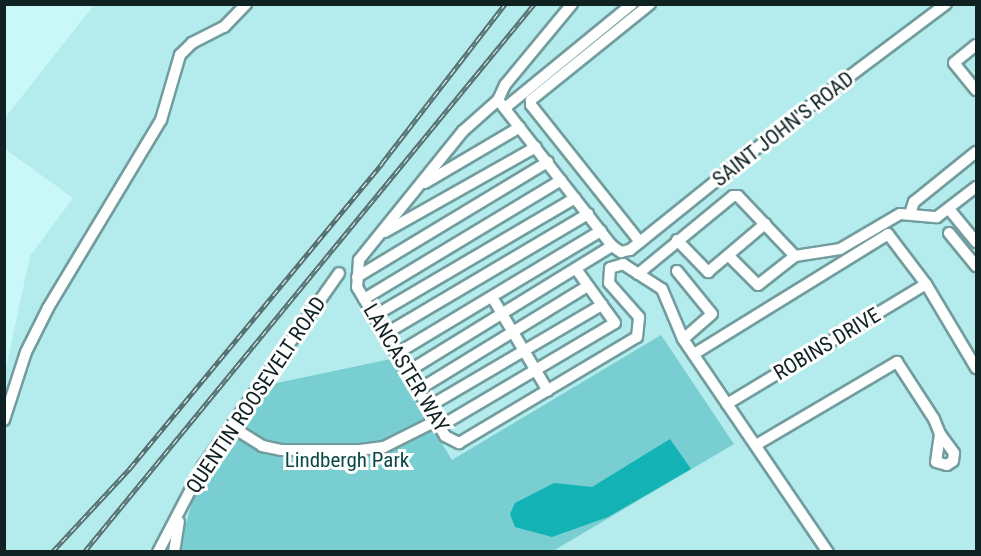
<!DOCTYPE html>
<html>
<head>
<meta charset="utf-8">
<style>
	body { margin:0 }
	#map { position:relative; width:981px; height:556px; overflow:hidden; background:#caf8f8; font-family:"Roboto Condensed",sans-serif }
	div>[style] { position:absolute }
	[style*='--x'] { left:calc(var(--x)*1px); top:calc(var(--y)*1px); width:calc(var(--w)*1px); rotate:calc(var(--a)*1deg) }
	.built>* { inset:0; background:#b4eced }
	.green>* { inset:0; background:#78ced0 }
	.water>* { inset:0; background:#13b2b5 }
	.roads { filter:drop-shadow(2px 0 #729d9e) drop-shadow(-2px 0 #729d9e) drop-shadow(0 2px #729d9e) drop-shadow(0 -2px #729d9e) }
	.minor>* { height:10px; margin:-5px; padding:0 5px; transform-origin:5px; border-radius:5px; background:#fff }
	.rail>* { height:4.5px; margin-top:-2.25px; transform-origin:0; background:repeating-linear-gradient(90deg,#fff 0 7px,#567373 0 14px); box-sizing:border-box; border-block:2px solid #567373 }
	span { translate:-50% -50%; white-space:nowrap; text-align:center; line-height:1.15; -webkit-text-stroke:6px #fff; paint-order:stroke }
	.street-label { font-size:21px; color:#0f2121 }
	.park-label { font-size:21px; color:#0b484a }
	.frame { position:absolute; inset:0; border:6px solid #0f2121; pointer-events:none }
</style>
</head>
<body>
<div id="map">
	<div class="built">
		<div style="clip-path:polygon(94px 5px,976px 5px,976px 551px,5px 551px,5px 373px,30px 256px,73px 198px,5px 149px,4px 119px)"></div>
	</div>
	<div class="green">
		<div style="clip-path:polygon(661px 335px,734px 444px,553px 551px,178px 552px,194px 495px,272px 384px,391px 359px,452px 460px)"></div>
	</div>
	<div class="water">
		<div style="clip-path:polygon(670px 439px,691px 469px,608px 517px,552px 537px,515px 527px,510px 514px,515px 503px,554px 483px,592px 487px)"></div>
	</div>
	<div class="roads">
		<div class="minor">
			<div style="--x:572;--y:4;--w:105;--a:129.6"></div>
			<div style="--x:505;--y:85;--w:17;--a:115"></div>
			<div style="--x:498;--y:100;--w:47;--a:138.5"></div>
			<div style="--x:463;--y:131;--w:166;--a:128.9"></div>
			<div style="--x:359;--y:260;--w:27;--a:94"></div>
			<div style="--x:357;--y:287;--w:173;--a:59.4"></div>
			<div style="--x:445;--y:436;--w:16;--a:27"></div>
			<div style="--x:459;--y:443;--w:207;--a:-30.8"></div>
			<div style="--x:637;--y:337;--w:20;--a:-84"></div>
			<div style="--x:639;--y:317;--w:45;--a:-131.4"></div>
			<div style="--x:609;--y:283;--w:15;--a:-86"></div>
			<div style="--x:610;--y:268;--w:14;--a:-17"></div>
			<div style="--x:623;--y:264;--w:46;--a:32.7"></div>
			<div style="--x:662;--y:289;--w:54;--a:67.2"></div>
			<div style="--x:683;--y:339;--w:258;--a:55.8"></div>
			<div style="--x:976;--y:45;--w:28;--a:141"></div>
			<div style="--x:954;--y:63;--w:35;--a:51"></div>
			<div style="--x:498;--y:100;--w:185;--a:52"></div>
			<div style="--x:612;--y:246;--w:11;--a:34"></div>
			<div style="--x:621;--y:252;--w:9;--a:-13"></div>
			<div style="--x:630;--y:250;--w:216;--a:-38.8"></div>
			<div style="--x:798;--y:115;--w:185;--a:-36.9"></div>
			<div style="--x:505;--y:108;--w:164;--a:-39.3"></div>
			<div style="--x:425;--y:183;--w:110;--a:-30.5"></div>
			<div style="--x:949;--y:209;--w:43;--a:50.7"></div>
			<div style="--x:910;--y:214;--w:13;--a:-72"></div>
			<div style="--x:914;--y:202;--w:80;--a:-38.9"></div>
			<div style="--x:385;--y:232;--w:173;--a:-29.4"></div>
			<div style="--x:949;--y:233;--w:43;--a:50.7"></div>
			<div style="--x:677;--y:240;--w:45;--a:45.9"></div>
			<div style="--x:708;--y:272;--w:75;--a:-40.1"></div>
			<div style="--x:640;--y:242;--w:175;--a:-128.5"></div>
			<div style="--x:531;--y:105;--w:5;--a:-90"></div>
			<div style="--x:531;--y:100;--w:153;--a:-38.9"></div>
			<div style="--x:729;--y:256;--w:41;--a:45"></div>
			<div style="--x:758;--y:285;--w:47;--a:-38.1"></div>
			<div style="--x:677;--y:271;--w:55;--a:50.9"></div>
			<div style="--x:712;--y:314;--w:38;--a:139"></div>
			<div style="--x:638;--y:274;--w:123;--a:-39.4"></div>
			<div style="--x:733;--y:196;--w:5;--a:0"></div>
			<div style="--x:738;--y:196;--w:83;--a:46.5"></div>
			<div style="--x:795;--y:256;--w:46;--a:-8.8"></div>
			<div style="--x:840;--y:249;--w:69;--a:-30.3"></div>
			<div style="--x:900;--y:214;--w:37;--a:5"></div>
			<div style="--x:937;--y:217;--w:49;--a:-37.6"></div>
			<div style="--x:357;--y:277;--w:223;--a:-31.1"></div>
			<div style="--x:492;--y:297;--w:109;--a:59.2"></div>
			<div style="--x:364;--y:299;--w:230;--a:-31.1"></div>
			<div style="--x:374;--y:316;--w:233;--a:-30.4"></div>
			<div style="--x:385;--y:334;--w:236;--a:-30.6"></div>
			<div style="--x:396;--y:354;--w:239;--a:-31"></div>
			<div style="--x:694;--y:354;--w:228;--a:-31.7"></div>
			<div style="--x:888;--y:234;--w:63;--a:52.8"></div>
			<div style="--x:926;--y:284;--w:98;--a:59.2"></div>
			<div style="--x:407;--y:372;--w:241;--a:-31.6"></div>
			<div style="--x:418;--y:390;--w:199;--a:-31.5"></div>
			<div style="--x:727;--y:404;--w:232;--a:-31.1"></div>
			<div style="--x:428;--y:407;--w:202;--a:-30.4"></div>
			<div style="--x:4;--y:420;--w:71;--a:-72.1"></div>
			<div style="--x:26;--y:352;--w:49;--a:-63.4"></div>
			<div style="--x:48;--y:308;--w:219;--a:-59"></div>
			<div style="--x:161;--y:120;--w:68;--a:-73.7"></div>
			<div style="--x:180;--y:55;--w:17;--a:-45"></div>
			<div style="--x:192;--y:43;--w:36;--a:-27"></div>
			<div style="--x:224;--y:27;--w:32;--a:-46"></div>
			<div style="--x:232;--y:427;--w:36;--a:32"></div>
			<div style="--x:262;--y:446;--w:19;--a:12"></div>
			<div style="--x:281;--y:450;--w:79;--a:0"></div>
			<div style="--x:360;--y:450;--w:24;--a:-7"></div>
			<div style="--x:384;--y:447;--w:58;--a:-26.6"></div>
			<div style="--x:439;--y:427;--w:204;--a:-30.6"></div>
			<div style="--x:615;--y:323;--w:67;--a:-125.8"></div>
			<div style="--x:756;--y:445;--w:164;--a:-30.5"></div>
			<div style="--x:897;--y:362;--w:68;--a:57"></div>
			<div style="--x:934;--y:419;--w:16;--a:68"></div>
			<div style="--x:940;--y:434;--w:28;--a:98"></div>
			<div style="--x:936;--y:462;--w:11;--a:15"></div>
			<div style="--x:947;--y:465;--w:7;--a:-34"></div>
			<div style="--x:953;--y:461;--w:8;--a:-83"></div>
			<div style="--x:954;--y:453;--w:24;--a:-126"></div>
			<div style="--x:158;--y:552;--w:97;--a:-62.4"></div>
			<div style="--x:203;--y:466;--w:236;--a:-54.8"></div>
			<div style="--x:174;--y:552;--w:31;--a:-81"></div>
		</div>
	</div>
	<div class="rail">
		<div style="--x:52;--y:552;--w:115;--a:-47.1"></div>
		<div style="--x:130;--y:468;--w:396;--a:-50.4"></div>
		<div style="--x:382;--y:163;--w:201;--a:-52.3"></div>
		<div style="--x:84;--y:552;--w:709;--a:-50.61"></div>
	</div>
	<div class="street-label">
		<span style="left:783px;top:129px;rotate:-38deg">SAINT JOHN'S ROAD</span>
		<span style="left:827px;top:344px;rotate:-31deg">ROBINS DRIVE</span>
		<span style="left:406px;top:368px;rotate:59deg">LANCASTER WAY</span>
		<span style="left:256px;top:395px;rotate:-56deg">QUENTIN ROOSEVELT ROAD</span>
	</div>
	<div class="park-label">
		<span style="left:347px;top:460px">Lindbergh Park</span>
	</div>
	<div class="frame"></div>
</div>
</body>
</html>
